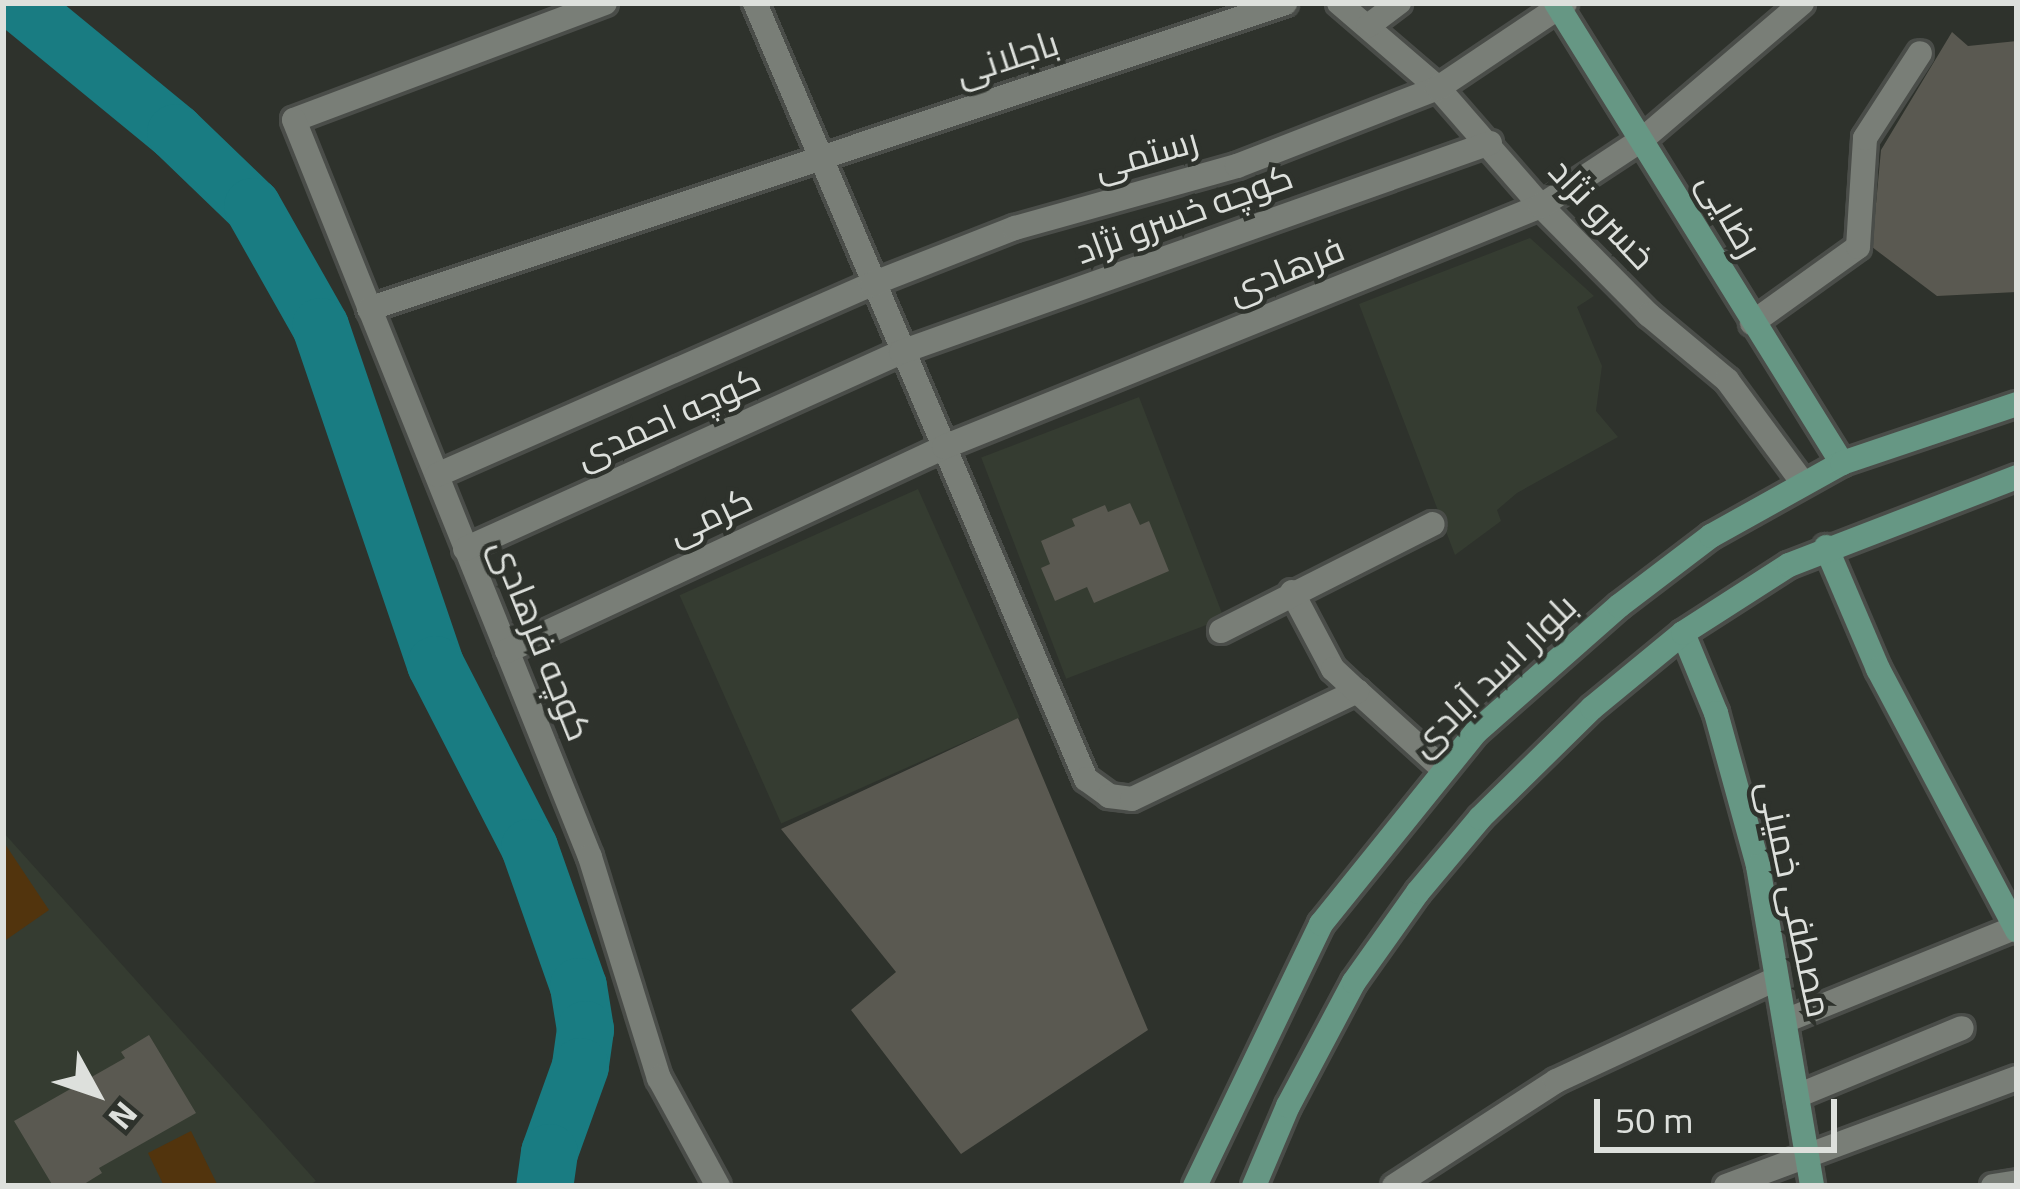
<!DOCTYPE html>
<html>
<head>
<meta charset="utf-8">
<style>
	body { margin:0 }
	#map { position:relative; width:2020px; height:1189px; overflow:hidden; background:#2e322c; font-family:Georgia,Cairo,serif }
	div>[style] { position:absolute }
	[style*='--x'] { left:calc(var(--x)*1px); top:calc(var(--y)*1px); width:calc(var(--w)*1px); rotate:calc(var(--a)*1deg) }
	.built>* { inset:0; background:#353c31; transform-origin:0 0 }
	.green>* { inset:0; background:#52340d }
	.river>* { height:57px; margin:-28.5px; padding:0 28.5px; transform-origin:28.5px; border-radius:28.5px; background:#197c82 }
	.building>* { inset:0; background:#5a5951 }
	.roads { filter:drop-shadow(3px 0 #4a4d49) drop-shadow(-3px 0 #4a4d49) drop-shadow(0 3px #4a4d49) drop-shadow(0 -3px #4a4d49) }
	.street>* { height:24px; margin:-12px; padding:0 12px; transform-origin:12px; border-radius:12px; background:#797e77 }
	.secondary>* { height:24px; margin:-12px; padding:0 12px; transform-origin:12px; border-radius:12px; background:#669784 }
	span { translate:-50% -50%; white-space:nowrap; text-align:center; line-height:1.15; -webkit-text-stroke:9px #2e322c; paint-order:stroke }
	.street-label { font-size:36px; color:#dde0dc }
	.frame { position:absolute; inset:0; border:6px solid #dde0dc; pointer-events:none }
	.north { position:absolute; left:36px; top:1033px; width:120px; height:120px; -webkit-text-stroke:9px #2e322c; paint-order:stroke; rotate:130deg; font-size:33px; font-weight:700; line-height:48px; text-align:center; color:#dde0dc }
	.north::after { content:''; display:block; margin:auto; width:42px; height:54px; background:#dde0dc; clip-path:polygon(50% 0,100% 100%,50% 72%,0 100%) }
	.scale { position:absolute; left:1594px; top:1099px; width:243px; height:54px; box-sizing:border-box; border:6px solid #dde0dc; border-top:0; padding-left:15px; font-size:36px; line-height:42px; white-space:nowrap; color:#dde0dc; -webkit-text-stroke:9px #2e322c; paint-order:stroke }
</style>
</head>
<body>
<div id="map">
	<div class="built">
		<div style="clip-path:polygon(1530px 238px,1594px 296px,1577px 307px,1602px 366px,1596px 411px,1618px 437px,1517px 493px,1497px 510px,1501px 521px,1455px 555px,1359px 304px)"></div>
		<div style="left:1139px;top:397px;width:237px;height:169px;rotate:69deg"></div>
		<div style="left:918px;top:489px;width:250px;height:261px;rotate:66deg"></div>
		<div style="clip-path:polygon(3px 832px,316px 1181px,308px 1186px,3px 1186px)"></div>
	</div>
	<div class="green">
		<div style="clip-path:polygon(5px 844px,49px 910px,3px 942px,3px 845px)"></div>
		<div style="clip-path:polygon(191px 1131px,218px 1186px,164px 1186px,148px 1153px)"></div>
	</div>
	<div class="river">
		<div style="--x:18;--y:3;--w:203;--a:39.4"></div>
		<div style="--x:175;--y:132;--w:107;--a:43.9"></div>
		<div style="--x:252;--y:206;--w:138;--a:60.5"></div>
		<div style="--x:320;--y:326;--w:357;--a:71.2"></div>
		<div style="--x:435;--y:664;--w:206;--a:62.8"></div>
		<div style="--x:529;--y:847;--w:147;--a:70.6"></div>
		<div style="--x:578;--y:986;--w:44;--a:80.8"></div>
		<div style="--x:585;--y:1029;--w:37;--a:98"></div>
		<div style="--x:580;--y:1066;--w:91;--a:109.8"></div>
		<div style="--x:549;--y:1152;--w:34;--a:98"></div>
	</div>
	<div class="building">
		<div style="clip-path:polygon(1952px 32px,1968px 46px,2017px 41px,2017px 292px,1937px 296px,1872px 247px,1881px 150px)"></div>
		<div style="clip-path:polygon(1130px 503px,1140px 525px,1149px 521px,1169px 571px,1094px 603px,1087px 587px,1055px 601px,1041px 568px,1050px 564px,1041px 541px,1075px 526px,1072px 519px,1105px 505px,1108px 512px)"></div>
		<div style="clip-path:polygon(1018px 718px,1148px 1030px,961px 1154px,851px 1010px,896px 972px,781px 829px)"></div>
		<div style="clip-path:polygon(149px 1035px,196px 1113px,99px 1168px,102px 1173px,81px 1186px,53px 1186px,14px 1121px,125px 1058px,121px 1052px)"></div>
	</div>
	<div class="roads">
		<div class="street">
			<div style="--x:605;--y:3;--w:332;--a:159.4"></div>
			<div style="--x:294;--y:120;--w:794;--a:68.12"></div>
			<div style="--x:590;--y:857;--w:232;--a:72.7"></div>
			<div style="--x:659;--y:1078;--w:123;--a:61.4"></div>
			<div style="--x:755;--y:3;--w:844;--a:66.9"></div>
			<div style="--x:1086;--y:779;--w:29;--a:36"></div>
			<div style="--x:1109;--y:796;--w:23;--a:7"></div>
			<div style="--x:1132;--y:799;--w:250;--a:-25.6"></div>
			<div style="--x:1357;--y:691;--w:115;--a:42.2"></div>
			<div style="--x:1339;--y:3;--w:130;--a:40.6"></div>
			<div style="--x:1438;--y:88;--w:157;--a:48.9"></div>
			<div style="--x:1541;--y:206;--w:153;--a:45.3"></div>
			<div style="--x:1649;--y:315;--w:102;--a:39.8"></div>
			<div style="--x:1727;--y:380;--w:128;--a:53.6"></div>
			<div style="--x:1368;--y:26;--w:39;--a:-37"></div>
			<div style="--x:369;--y:309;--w:966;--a:-18.47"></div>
			<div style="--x:1752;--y:323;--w:130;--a:-35.6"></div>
			<div style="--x:1858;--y:247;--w:109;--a:-86.3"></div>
			<div style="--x:1865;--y:138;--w:101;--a:-57.1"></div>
			<div style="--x:437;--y:475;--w:475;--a:-23.7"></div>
			<div style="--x:872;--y:284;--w:154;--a:-21.4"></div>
			<div style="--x:1015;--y:228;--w:230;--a:-15.6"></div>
			<div style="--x:1237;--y:166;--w:216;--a:-21.2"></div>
			<div style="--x:1438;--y:88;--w:153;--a:-33.8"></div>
			<div style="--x:465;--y:549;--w:478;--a:-24.3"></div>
			<div style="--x:901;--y:352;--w:625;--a:-19.54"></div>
			<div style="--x:1292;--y:592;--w:87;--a:62"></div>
			<div style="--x:1333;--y:669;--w:33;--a:43"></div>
			<div style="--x:1221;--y:631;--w:237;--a:-26.8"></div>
			<div style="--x:507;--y:651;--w:482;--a:-25"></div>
			<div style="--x:944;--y:447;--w:644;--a:-21.98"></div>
			<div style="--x:1541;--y:206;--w:123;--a:-33.4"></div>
			<div style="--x:1644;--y:138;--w:208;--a:-40.5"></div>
			<div style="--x:1785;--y:1021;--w:249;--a:-22.1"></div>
			<div style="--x:1797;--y:1096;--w:178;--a:-22.4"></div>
			<div style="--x:1394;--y:1186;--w:193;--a:-32.9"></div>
			<div style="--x:1556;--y:1081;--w:240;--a:-24.9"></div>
			<div style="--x:1726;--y:1186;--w:310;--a:-20.4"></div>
			<div style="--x:1993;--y:1186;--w:24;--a:-9"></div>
		</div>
		<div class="secondary">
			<div style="--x:1556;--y:3;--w:542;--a:58.13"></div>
			<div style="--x:1826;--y:547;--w:133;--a:66.9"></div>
			<div style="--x:1878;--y:669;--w:296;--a:62"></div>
			<div style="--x:1683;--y:633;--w:87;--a:67.6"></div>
			<div style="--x:1716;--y:713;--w:159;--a:74.6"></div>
			<div style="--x:1758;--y:866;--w:325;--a:80.4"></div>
			<div style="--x:1195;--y:1186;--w:291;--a:-64.3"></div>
			<div style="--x:1321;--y:924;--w:247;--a:-51.1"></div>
			<div style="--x:1476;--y:732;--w:191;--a:-41.4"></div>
			<div style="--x:1619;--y:606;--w:116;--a:-37.3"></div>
			<div style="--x:1711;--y:536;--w:150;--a:-29.1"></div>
			<div style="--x:1842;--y:463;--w:185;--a:-18.6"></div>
			<div style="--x:1254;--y:1186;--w:87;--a:-67"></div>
			<div style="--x:1288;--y:1106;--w:140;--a:-62"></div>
			<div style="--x:1354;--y:982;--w:110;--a:-54.6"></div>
			<div style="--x:1418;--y:892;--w:97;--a:-50"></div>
			<div style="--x:1480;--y:818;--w:157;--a:-44.5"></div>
			<div style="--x:1592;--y:708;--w:118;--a:-39.5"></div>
			<div style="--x:1683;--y:633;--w:126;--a:-32.7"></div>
			<div style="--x:1789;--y:565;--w:244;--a:-21.1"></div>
		</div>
	</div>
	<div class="street-label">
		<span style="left:1007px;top:58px;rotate:-18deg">باجلانی</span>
		<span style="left:1146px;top:154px;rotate:-16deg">رستمی</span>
		<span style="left:1184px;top:214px;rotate:-20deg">کوچه خسرو نژاد</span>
		<span style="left:1602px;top:214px;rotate:47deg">خسرو نژاد</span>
		<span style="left:1730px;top:215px;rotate:60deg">رضایی</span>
		<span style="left:1286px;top:270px;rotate:-22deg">فرهادی</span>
		<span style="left:668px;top:418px;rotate:-24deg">کوچه احمدی</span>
		<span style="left:710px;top:516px;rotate:-25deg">کرمی</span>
		<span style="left:541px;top:640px;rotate:68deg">کوچه فرهادی</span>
		<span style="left:1493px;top:675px;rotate:-44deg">بلوار اسد آبادی</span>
		<span style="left:1795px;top:899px;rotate:78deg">مصطفی خمینی</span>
	</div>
	<div class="frame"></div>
	<div class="north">N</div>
	<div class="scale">50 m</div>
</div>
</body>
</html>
